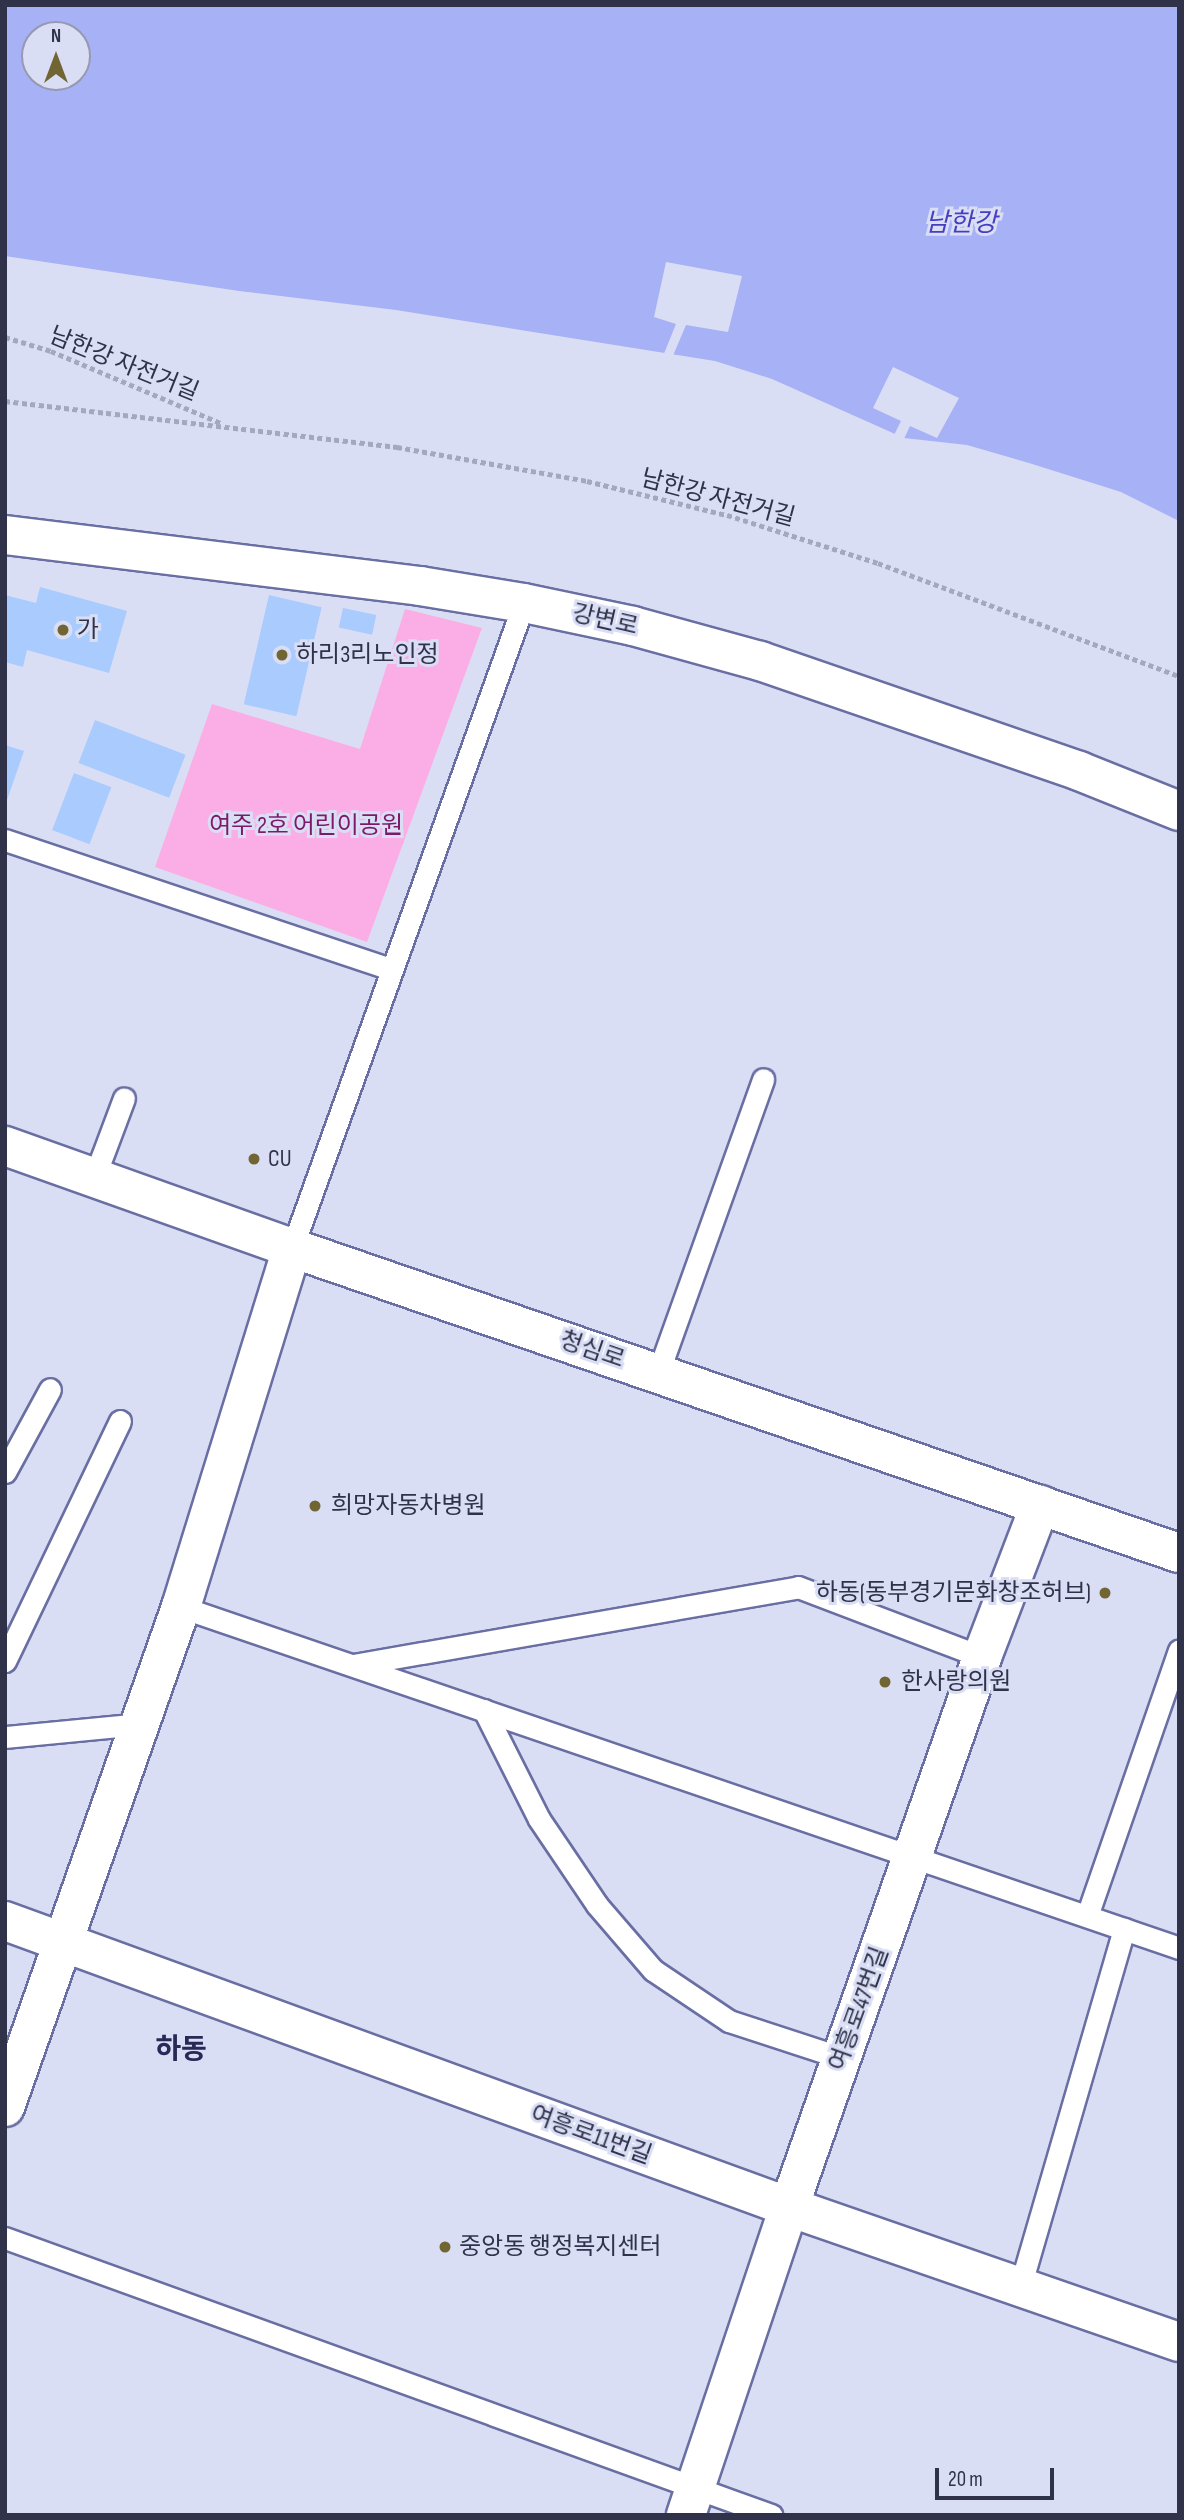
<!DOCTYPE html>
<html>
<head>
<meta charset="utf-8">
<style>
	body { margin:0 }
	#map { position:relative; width:1184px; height:2520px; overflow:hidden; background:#dadef5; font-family:"Sofia Sans Condensed","Noto Sans KR",sans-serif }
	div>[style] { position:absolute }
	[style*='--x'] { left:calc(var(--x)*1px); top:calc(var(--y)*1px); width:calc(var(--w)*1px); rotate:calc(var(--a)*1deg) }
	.green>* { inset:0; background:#fbaee5 }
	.water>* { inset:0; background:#a7b1f6 }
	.pier>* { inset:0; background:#dadef5 }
	.building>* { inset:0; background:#a9cbfd; transform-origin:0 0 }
	.path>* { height:4.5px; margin-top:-2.25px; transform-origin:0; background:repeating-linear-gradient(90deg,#a4a8bf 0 5px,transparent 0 8.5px) }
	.roads { filter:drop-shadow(2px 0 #696fa2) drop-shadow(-2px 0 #696fa2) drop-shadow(0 2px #696fa2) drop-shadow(0 -2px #696fa2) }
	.service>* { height:21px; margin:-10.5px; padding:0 10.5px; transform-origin:10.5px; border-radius:10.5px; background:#fff }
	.minor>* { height:38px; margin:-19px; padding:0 19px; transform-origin:19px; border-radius:19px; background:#fff }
	.tertiary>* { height:38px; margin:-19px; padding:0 19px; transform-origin:19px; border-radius:19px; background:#fff }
	.dots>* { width:19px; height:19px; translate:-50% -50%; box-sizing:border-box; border:4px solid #dadef5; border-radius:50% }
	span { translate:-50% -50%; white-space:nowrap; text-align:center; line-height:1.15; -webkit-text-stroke:6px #dadef5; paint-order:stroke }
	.street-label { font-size:24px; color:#2f3249 }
	.poi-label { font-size:24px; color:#2f3249 }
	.left { translate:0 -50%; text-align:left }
	.right { translate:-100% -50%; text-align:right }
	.park-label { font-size:24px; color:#7c1968 }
	.water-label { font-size:26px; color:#453ec1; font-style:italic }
	.quarter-label { font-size:28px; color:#272a56; font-weight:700 }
	.frame { position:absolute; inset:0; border:7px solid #2f3249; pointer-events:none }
	.north { position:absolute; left:21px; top:21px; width:70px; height:70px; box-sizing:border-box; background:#dadef5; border:2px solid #9699b0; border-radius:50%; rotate:0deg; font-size:19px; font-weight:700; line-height:28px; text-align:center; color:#2f3249 }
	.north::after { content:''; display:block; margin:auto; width:24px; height:32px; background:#716633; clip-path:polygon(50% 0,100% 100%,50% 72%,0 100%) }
	.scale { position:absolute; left:935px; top:2468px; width:119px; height:32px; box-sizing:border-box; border:4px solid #2f3249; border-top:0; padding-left:9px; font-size:21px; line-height:24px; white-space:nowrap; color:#2f3249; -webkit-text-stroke:5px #dadef5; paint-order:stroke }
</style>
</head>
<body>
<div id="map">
	<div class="green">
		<div style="clip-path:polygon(405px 609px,482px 628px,367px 942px,155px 867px,212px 704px,360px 749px)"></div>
	</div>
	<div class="water">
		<div style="clip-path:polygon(evenodd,5px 5px,1179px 5px,1179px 521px,1121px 492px,1029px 463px,967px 445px,904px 438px,772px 379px,715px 361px,396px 310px,239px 291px,5px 256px,5px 5px,35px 35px,77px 35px,77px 77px,35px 77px,35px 35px)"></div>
	</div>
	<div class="pier">
		<div style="clip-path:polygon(666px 262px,742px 276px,728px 332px,686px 325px,672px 358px,663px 356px,676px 324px,654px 317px)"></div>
		<div style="clip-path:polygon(893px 367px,959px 398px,937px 438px,910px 426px,903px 441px,893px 437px,901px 421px,873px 408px)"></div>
	</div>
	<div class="building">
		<div style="clip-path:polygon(40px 587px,127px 611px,109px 673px,27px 650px,23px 667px,5px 662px,5px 595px,36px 603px)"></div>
		<div style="left:269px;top:595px;width:54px;height:112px;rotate:13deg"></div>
		<div style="left:343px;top:608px;width:34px;height:20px;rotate:12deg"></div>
		<div style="left:95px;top:720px;width:97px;height:46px;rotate:21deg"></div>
		<div style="clip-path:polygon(5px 745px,24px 751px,6px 803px,5px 803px)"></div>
		<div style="left:74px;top:773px;width:40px;height:61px;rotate:21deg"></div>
	</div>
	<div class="path">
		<div style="--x:5;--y:337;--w:48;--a:16.9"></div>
		<div style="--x:51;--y:351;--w:185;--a:23"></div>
		<div style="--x:5;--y:401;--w:395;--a:6.7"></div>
		<div style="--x:397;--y:447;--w:193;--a:10.1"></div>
		<div style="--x:587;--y:481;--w:144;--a:13.7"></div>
		<div style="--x:727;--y:515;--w:158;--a:17.6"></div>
		<div style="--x:878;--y:563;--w:322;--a:20.6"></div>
	</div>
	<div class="roads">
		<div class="service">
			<div style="--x:5;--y:840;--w:406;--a:18.5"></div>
			<div style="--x:94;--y:1178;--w:85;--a:-69.4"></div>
			<div style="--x:292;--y:1248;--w:685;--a:-70.22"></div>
			<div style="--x:658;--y:1373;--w:312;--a:-70.3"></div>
			<div style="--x:5;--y:1472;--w:94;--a:-61.5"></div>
			<div style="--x:181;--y:1607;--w:1055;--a:18.86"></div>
			<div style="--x:5;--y:1661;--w:266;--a:-64.4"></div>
			<div style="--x:353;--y:1665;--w:452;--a:-9.9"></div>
			<div style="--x:798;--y:1587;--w:197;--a:20.8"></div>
			<div style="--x:484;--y:1710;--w:122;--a:63.2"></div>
			<div style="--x:539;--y:1819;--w:104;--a:56"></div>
			<div style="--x:597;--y:1905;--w:86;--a:49.3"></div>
			<div style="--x:653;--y:1970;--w:92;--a:33.9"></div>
			<div style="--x:729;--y:2021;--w:119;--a:18.1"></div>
			<div style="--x:5;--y:1737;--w:137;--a:-5.5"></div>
			<div style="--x:1087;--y:1916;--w:281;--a:-70.9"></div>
			<div style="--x:5;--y:2238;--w:815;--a:19.88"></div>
			<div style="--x:1020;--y:2287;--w:373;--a:-73.8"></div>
		</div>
		<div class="minor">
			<div style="--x:5;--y:1921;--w:835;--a:20.04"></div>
			<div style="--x:789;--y:2207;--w:413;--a:19.1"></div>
			<div style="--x:5;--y:2107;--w:530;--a:-70.61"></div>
			<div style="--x:181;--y:1607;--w:376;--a:-72.8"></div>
			<div style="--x:686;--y:2515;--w:325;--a:-71.5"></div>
			<div style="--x:789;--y:2207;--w:583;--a:-70.66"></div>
			<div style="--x:982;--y:1657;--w:163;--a:-69.1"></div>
		</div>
		<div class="tertiary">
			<div style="--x:5;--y:535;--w:418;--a:7"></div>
			<div style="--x:420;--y:586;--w:105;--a:9.3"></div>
			<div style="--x:524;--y:603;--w:111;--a:11.9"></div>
			<div style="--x:633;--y:626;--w:132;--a:15.4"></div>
			<div style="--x:760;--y:661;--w:337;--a:19"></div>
			<div style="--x:1079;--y:771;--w:108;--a:21.8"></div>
			<div style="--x:5;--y:1146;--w:305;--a:19.6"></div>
			<div style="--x:292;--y:1248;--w:938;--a:18.98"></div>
		</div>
	</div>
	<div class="dots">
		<div style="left:63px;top:630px;background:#716633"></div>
		<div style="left:282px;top:655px;background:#716633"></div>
		<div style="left:254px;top:1159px;background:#716633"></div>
		<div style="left:315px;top:1506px;background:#716633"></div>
		<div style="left:1105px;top:1593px;background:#716633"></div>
		<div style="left:885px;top:1682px;background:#716633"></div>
		<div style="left:445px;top:2247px;background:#716633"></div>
	</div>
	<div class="street-label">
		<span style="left:124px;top:364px;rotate:22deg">남한강 자전거길</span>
		<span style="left:718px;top:498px;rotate:15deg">남한강 자전거길</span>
		<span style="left:605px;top:620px;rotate:13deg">강변로</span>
		<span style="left:592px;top:1350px;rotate:19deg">청심로</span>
		<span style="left:859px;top:2009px;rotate:-70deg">여흥로47번길</span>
		<span style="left:591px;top:2135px;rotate:20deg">여흥로11번길</span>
	</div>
	<div class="poi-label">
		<span class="left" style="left:77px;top:630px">가</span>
		<span class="left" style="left:296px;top:655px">하리3리노인정</span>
		<span class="left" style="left:268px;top:1159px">CU</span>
		<span class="left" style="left:331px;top:1506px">희망자동차병원</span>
		<span class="right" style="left:1091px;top:1593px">하동(동부경기문화창조허브)</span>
		<span class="left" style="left:901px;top:1682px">한사랑의원</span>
		<span class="left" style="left:459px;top:2247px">중앙동 행정복지센터</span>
	</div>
	<div class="park-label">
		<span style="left:306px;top:826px">여주 2호 어린이공원</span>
	</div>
	<div class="water-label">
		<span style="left:961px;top:224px">남한강</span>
	</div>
	<div class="quarter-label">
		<span style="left:181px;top:2050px">하동</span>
	</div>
	<div class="frame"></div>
	<div class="north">N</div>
	<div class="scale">20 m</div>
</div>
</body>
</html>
